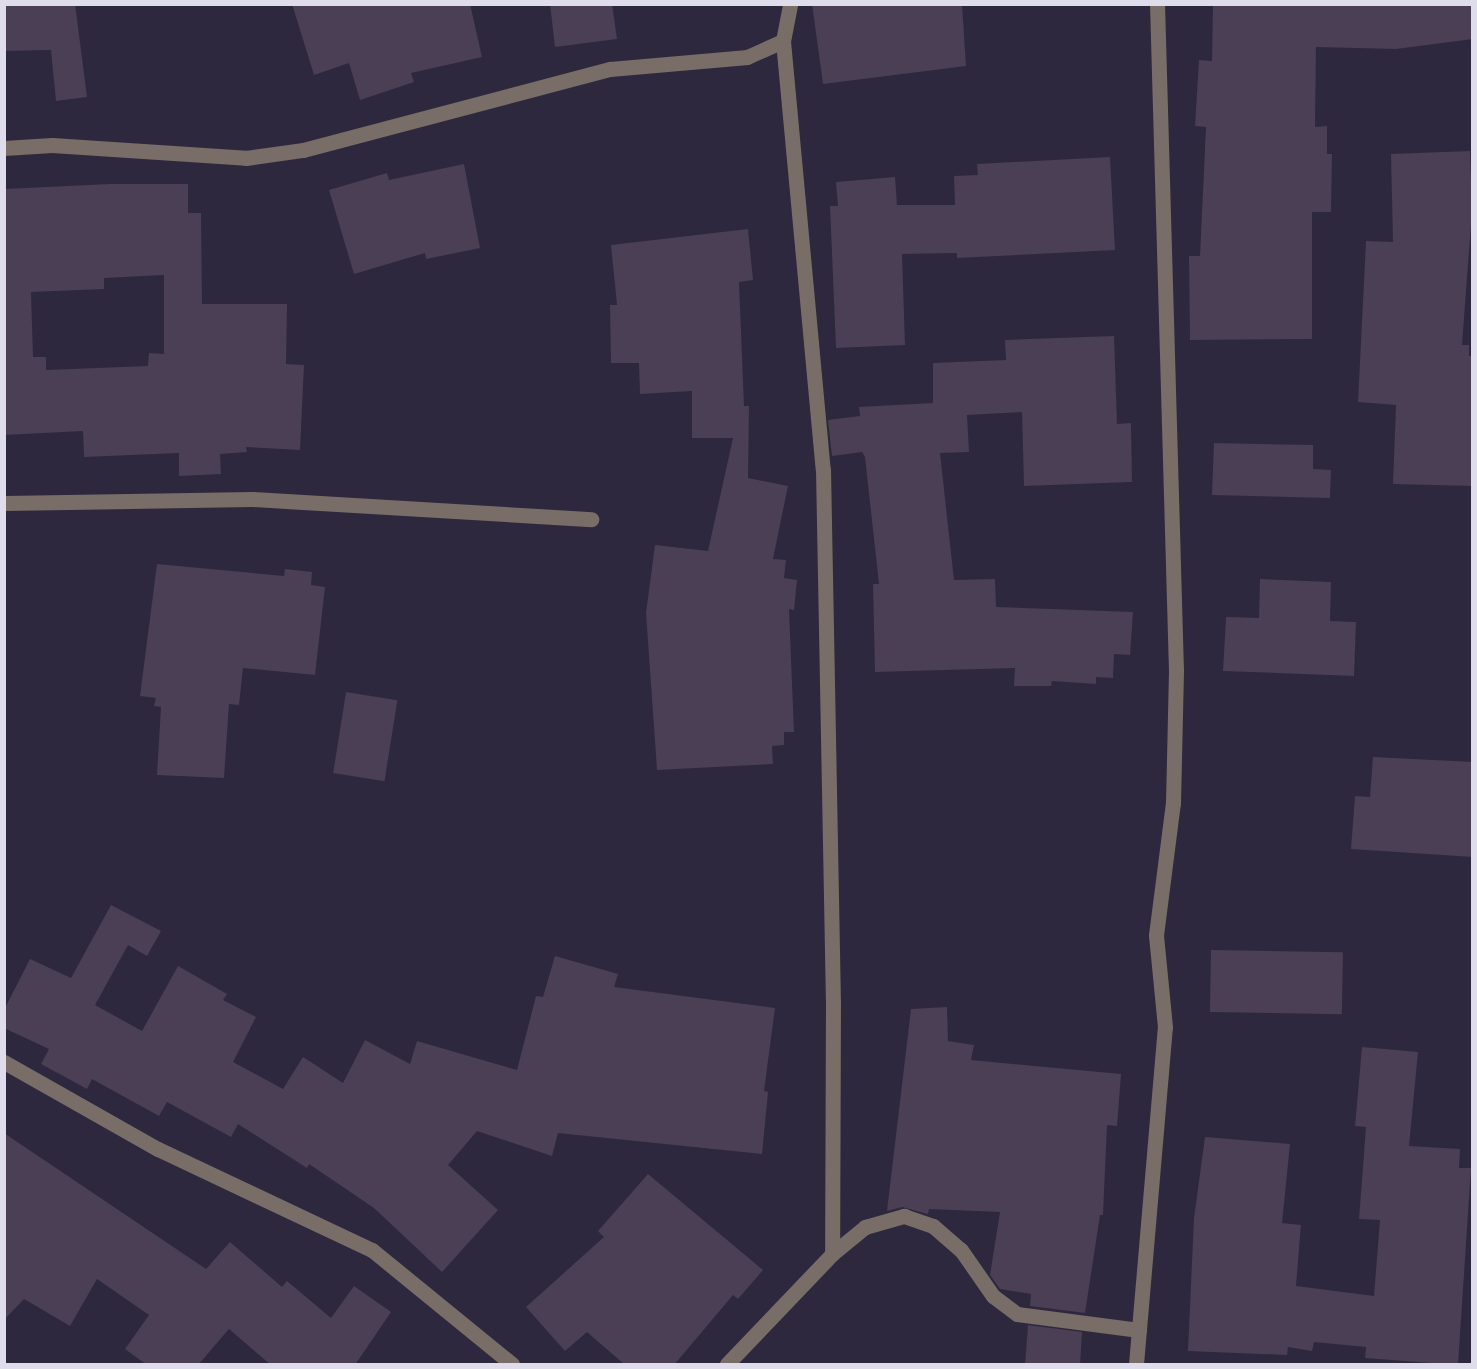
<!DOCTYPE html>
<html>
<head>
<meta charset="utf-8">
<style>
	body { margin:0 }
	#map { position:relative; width:1477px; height:1369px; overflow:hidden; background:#2d283d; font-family:"Public Sans",sans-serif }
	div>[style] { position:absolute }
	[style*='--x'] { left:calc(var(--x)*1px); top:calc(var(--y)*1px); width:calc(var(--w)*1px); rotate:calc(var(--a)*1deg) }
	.building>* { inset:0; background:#4a3f55; transform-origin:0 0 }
	.minor>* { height:15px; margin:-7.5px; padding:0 7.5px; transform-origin:7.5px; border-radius:7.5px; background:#796d68 }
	span { translate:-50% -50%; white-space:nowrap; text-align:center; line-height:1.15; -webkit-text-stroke:4.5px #14121c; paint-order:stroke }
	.frame { position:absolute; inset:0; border:6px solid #dfddeb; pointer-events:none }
</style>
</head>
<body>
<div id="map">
	<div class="building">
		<div style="clip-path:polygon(4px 4px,75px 4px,87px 97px,56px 101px,51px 50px,4px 51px)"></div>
		<div style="clip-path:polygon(292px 4px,470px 4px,482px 57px,411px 73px,414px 82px,360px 100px,349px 63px,314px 75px)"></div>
		<div style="clip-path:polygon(550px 4px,612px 4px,617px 39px,555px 47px)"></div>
		<div style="clip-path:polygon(812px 4px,962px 4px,966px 66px,823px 84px)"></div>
		<div style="clip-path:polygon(1213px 4px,1473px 4px,1473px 39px,1396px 49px,1316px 47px,1315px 127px,1327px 126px,1327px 154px,1332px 154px,1331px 212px,1312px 212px,1312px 339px,1190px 340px,1189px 256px,1200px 256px,1206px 127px,1195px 126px,1199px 60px,1212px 61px)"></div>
		<div style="clip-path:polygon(1470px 151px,1472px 211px,1462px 345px,1469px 345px,1469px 356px,1473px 356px,1473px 486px,1393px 484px,1396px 405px,1358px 402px,1366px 241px,1393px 242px,1391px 154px)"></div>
		<div style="clip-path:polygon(1110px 157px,1115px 250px,957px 258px,957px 253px,902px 254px,905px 345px,836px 348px,830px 206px,838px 206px,836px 182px,895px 177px,897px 205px,955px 205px,954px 176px,978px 175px,977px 164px)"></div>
		<div style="clip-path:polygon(464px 164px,480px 248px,426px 259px,425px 253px,354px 274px,329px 190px,387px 173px,389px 180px)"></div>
		<div style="clip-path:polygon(evenodd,110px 184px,188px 184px,188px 213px,201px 213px,202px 304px,287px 304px,286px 364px,304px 365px,300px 450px,246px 447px,247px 452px,220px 454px,221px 474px,179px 476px,179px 453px,84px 457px,83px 431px,4px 435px,4px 189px,110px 184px,164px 275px,164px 354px,149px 353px,148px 366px,46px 370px,46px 357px,33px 357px,31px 292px,104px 289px,104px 278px,164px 275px)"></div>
		<div style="clip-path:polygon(748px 229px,753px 280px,739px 282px,744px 406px,749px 406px,748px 478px,788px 486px,773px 559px,786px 560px,784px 578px,797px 580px,794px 610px,789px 609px,794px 732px,784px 732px,784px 745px,772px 746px,773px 764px,657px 770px,646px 613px,655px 545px,708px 551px,733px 438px,692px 438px,692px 391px,640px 394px,639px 363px,611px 363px,610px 305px,617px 305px,611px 245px)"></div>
		<div style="clip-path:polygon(1114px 336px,1117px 424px,1131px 423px,1132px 482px,1024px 486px,1022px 412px,967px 415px,969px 452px,940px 453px,954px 580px,995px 579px,996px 607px,1133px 612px,1130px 655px,1114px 654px,1113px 678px,1096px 677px,1096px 684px,1052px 681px,1051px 686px,1014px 686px,1015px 668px,875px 672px,873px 584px,879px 584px,865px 457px,862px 452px,832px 456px,828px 420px,860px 416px,859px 407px,933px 403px,933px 363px,1006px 360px,1005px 340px)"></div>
		<div style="clip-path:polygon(1214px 443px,1313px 445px,1313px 469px,1331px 470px,1330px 498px,1212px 495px)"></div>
		<div style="clip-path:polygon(157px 564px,284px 576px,285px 569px,312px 572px,311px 585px,325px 587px,315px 675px,243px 668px,239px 705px,229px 704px,224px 778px,157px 775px,161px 707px,154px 706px,156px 698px,140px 696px)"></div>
		<div style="clip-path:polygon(1260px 579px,1331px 582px,1330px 621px,1356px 622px,1354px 676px,1223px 671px,1226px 617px,1259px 618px)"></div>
		<div style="left:346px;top:692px;width:52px;height:82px;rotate:9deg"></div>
		<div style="clip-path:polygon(1373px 757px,1473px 762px,1473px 857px,1351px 849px,1355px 796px,1370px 797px)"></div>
		<div style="clip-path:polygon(111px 905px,161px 931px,147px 956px,128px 945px,95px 1005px,142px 1031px,178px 966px,227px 994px,223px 1000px,256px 1017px,233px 1062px,283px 1089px,303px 1057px,343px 1083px,365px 1040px,410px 1064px,417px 1041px,517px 1070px,536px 996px,543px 997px,555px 956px,618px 974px,614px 987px,775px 1008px,764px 1091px,768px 1092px,762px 1154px,558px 1133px,552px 1156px,477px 1131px,448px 1165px,498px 1210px,442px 1272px,374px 1208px,309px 1164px,307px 1168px,238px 1124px,231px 1137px,167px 1102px,159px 1116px,92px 1079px,87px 1089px,41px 1064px,49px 1049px,4px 1028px,4px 1010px,30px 959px,71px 978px)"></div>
		<div style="left:1211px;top:950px;width:132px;height:62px;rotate:1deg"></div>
		<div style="clip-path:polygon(947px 1007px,948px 1041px,974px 1045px,971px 1060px,1121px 1074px,1117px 1126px,1107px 1125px,1103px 1215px,1100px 1215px,1085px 1313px,1030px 1306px,1031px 1294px,1000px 1289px,990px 1275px,1000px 1212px,929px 1209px,928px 1214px,902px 1207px,887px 1211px,911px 1009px)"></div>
		<div style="clip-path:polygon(1362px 1047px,1418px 1052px,1409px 1146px,1460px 1149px,1459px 1168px,1471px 1168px,1458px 1365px,1365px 1358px,1366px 1347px,1314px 1342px,1312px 1351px,1288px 1347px,1287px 1355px,1188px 1351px,1194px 1218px,1205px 1137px,1290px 1144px,1282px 1223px,1301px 1225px,1296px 1286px,1374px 1296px,1380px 1220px,1359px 1219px,1366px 1127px,1355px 1126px)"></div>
		<div style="clip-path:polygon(4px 1133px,206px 1269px,230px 1242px,282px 1287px,287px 1281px,331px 1318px,354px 1286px,391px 1312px,355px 1365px,271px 1365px,229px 1329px,198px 1365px,147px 1365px,125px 1349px,149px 1315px,97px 1279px,70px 1326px,24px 1299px,4px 1320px)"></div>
		<div style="clip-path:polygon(648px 1174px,763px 1270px,738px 1299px,733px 1295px,674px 1365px,625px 1365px,587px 1332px,565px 1351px,526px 1307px,604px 1237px,598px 1231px)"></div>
		<div style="clip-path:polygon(1028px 1325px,1082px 1332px,1080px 1365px,1025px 1365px)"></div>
	</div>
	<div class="minor">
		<div style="--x:783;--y:41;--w:430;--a:84.7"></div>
		<div style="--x:823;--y:469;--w:533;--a:88.93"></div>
		<div style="--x:833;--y:1002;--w:252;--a:90.2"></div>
		<div style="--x:4;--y:148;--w:48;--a:-3.6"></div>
		<div style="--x:52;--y:145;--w:194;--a:3.8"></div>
		<div style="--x:246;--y:158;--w:58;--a:-8"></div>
		<div style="--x:303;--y:150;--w:318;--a:-14.8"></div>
		<div style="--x:610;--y:69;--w:138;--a:-5"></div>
		<div style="--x:747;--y:57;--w:39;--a:-24"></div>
		<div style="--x:783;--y:41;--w:38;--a:-79"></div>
		<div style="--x:4;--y:503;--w:248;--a:-0.9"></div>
		<div style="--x:252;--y:499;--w:340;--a:3.4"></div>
		<div style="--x:4;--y:1062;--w:177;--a:29.5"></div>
		<div style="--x:158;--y:1149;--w:237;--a:25.3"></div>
		<div style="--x:372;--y:1250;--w:181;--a:39.2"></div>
		<div style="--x:727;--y:1364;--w:152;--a:-46.3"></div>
		<div style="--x:832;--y:1254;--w:43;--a:-39.3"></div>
		<div style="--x:865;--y:1227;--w:41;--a:-15.8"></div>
		<div style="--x:904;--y:1216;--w:31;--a:19"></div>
		<div style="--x:933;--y:1226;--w:37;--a:41"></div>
		<div style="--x:961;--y:1250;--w:56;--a:55.2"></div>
		<div style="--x:993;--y:1296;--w:30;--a:37"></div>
		<div style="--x:1017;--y:1314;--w:123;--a:7.5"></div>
		<div style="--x:1136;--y:1364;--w:338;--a:-85.1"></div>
		<div style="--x:1165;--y:1027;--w:92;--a:-95.6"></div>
		<div style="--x:1156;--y:935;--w:133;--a:-82.7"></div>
		<div style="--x:1173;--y:803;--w:132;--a:-88.7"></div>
		<div style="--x:1176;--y:671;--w:667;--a:-91.63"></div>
	</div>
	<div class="frame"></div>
</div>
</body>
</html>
